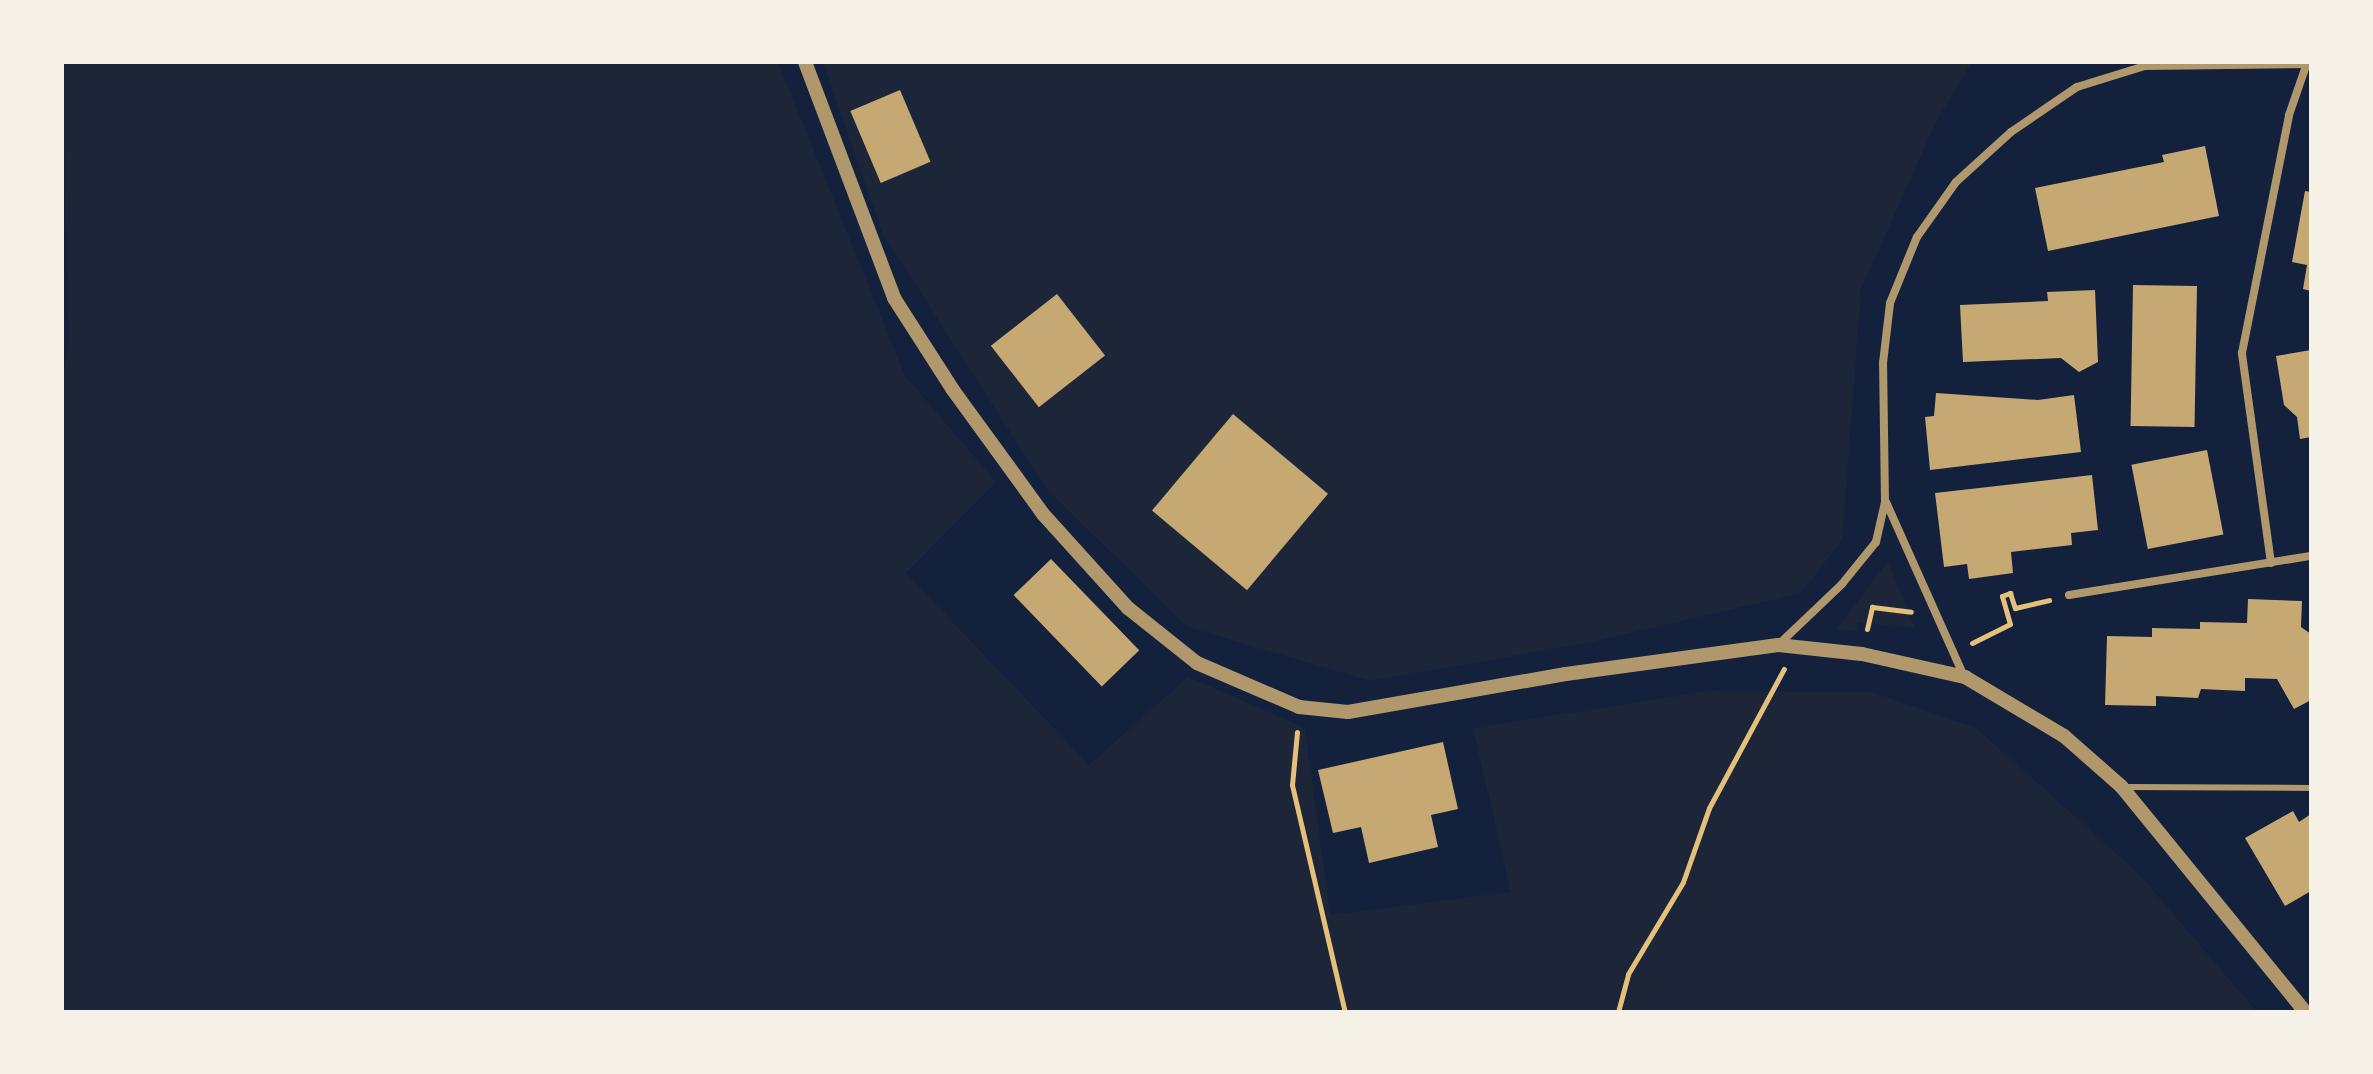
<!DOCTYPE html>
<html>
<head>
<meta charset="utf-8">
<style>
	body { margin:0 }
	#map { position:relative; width:2373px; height:1074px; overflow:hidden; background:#14213d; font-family:"Source Serif 4",serif }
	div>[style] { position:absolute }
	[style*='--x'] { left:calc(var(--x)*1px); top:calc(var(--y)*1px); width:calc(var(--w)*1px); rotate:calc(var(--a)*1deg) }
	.green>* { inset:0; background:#1d2539 }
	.building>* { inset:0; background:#c6a872; transform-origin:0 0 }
	.path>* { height:5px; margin:-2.5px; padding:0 2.5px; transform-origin:2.5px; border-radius:2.5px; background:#e5c07b }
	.service>* { height:6px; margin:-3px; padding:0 3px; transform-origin:3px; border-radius:3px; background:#b1986c }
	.minor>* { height:8px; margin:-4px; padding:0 4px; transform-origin:4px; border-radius:4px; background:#b1986c }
	.tertiary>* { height:14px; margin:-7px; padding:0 7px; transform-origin:7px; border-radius:7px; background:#b1986c }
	span { translate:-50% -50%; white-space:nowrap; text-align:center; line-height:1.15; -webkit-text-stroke:8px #f6f1e7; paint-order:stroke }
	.frame { position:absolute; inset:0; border:64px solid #f6f1e7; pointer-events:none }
</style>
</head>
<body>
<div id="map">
	<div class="green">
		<div style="clip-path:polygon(62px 62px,778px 62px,905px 376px,996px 482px,906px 573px,1089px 765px,1188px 677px,1305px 728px,1330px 915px,1511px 892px,1473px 728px,1710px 691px,1872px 692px,1976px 728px,2137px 872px,2257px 1012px,62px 1012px,62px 385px,69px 340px)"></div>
		<div style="clip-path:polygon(823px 62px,1972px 62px,1937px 120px,1861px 289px,1842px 540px,1801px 593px,1582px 644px,1370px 681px,1188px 627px,1048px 491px,882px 232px)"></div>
		<div style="clip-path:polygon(1888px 561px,1915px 628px,1858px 622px,1857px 632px,1837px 629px)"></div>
	</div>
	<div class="building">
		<div style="left:900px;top:90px;width:78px;height:54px;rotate:67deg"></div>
		<div style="clip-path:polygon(2205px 146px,2219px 216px,2048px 251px,2035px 188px,2164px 162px,2162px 155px)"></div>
		<div style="clip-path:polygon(2305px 191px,2311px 192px,2311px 291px,2303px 289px,2307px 265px,2292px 262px)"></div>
		<div style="left:2133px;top:285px;width:64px;height:141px;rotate:1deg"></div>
		<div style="clip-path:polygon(2095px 290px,2098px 362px,2079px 372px,2061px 358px,1963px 362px,1960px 305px,2048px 301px,2047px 292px)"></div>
		<div style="left:1057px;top:294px;width:78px;height:84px;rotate:52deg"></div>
		<div style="clip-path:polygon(2311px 350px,2311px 437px,2300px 439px,2297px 417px,2284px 405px,2276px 356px)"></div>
		<div style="clip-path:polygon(1936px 393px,2038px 400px,2074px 395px,2081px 452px,1930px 470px,1925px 417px,1934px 416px)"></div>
		<div style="left:1233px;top:414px;width:124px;height:126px;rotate:40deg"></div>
		<div style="left:2207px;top:450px;width:86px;height:77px;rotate:79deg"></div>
		<div style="clip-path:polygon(2092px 475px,2098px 530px,2071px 533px,2072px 545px,2011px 552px,2013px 573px,1969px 579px,1967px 564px,1944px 567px,1935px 493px)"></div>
		<div style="left:1051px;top:559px;width:127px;height:52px;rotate:46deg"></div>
		<div style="clip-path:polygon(2248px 599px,2302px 601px,2301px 627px,2311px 634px,2311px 700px,2294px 709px,2277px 679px,2245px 678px,2245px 691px,2201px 689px,2198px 698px,2156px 696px,2156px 706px,2105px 705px,2107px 636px,2152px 637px,2152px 628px,2200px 629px,2200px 622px,2247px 623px)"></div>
		<div style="clip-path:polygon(1443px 742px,1458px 809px,1431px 815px,1438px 847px,1369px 863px,1361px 827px,1333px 833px,1318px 770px)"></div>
		<div style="clip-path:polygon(2293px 811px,2299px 822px,2311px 814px,2311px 891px,2285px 906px,2245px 838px)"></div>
	</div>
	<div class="path">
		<div style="--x:1867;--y:629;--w:23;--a:-77"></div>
		<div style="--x:1872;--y:607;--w:39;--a:7"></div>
		<div style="--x:1972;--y:643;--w:42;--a:-26.6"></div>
		<div style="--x:2010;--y:624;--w:29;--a:-106"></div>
		<div style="--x:2002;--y:596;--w:9;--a:-21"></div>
		<div style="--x:2010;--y:593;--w:16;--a:72"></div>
		<div style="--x:2015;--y:608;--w:35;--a:-13"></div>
		<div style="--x:1297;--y:732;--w:53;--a:95.4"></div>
		<div style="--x:1292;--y:785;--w:233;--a:76.9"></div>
		<div style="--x:1618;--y:1012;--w:39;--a:-75"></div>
		<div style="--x:1628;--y:974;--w:107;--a:-59.1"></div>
		<div style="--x:1683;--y:882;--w:78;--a:-70.6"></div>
		<div style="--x:1709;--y:808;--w:158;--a:-61.7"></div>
	</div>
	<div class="service">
		<div style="--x:2125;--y:787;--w:186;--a:0.3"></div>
	</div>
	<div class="minor">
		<div style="--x:1886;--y:502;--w:191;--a:65.9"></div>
		<div style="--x:2271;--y:563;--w:212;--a:-97.9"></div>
		<div style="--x:2242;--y:353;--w:243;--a:-78.8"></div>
		<div style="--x:2289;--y:115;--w:55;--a:-70.9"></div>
		<div style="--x:2069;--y:595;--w:245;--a:-9.2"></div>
		<div style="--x:1778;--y:645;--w:88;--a:-43.6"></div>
		<div style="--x:1842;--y:584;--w:54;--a:-51"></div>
		<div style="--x:1876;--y:542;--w:41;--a:-77.3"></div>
		<div style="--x:1885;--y:502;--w:139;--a:-90.8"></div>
		<div style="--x:1883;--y:363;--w:60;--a:-83.3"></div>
		<div style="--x:1890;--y:303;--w:71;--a:-67.8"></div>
		<div style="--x:1917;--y:237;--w:67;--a:-54.7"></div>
		<div style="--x:1956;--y:182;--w:74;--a:-42.3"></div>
		<div style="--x:2011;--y:132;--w:80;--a:-34.3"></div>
		<div style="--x:2077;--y:87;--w:71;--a:-17.2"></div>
		<div style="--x:2145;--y:66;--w:166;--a:-0.7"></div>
	</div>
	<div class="tertiary">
		<div style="--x:805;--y:62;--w:252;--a:69.3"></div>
		<div style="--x:894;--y:298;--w:109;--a:57.3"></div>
		<div style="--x:953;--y:390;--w:153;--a:54"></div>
		<div style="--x:1043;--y:514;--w:127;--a:47.9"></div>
		<div style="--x:1128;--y:608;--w:88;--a:38.6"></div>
		<div style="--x:1197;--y:663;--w:111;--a:23.3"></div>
		<div style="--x:1299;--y:707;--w:49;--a:5.8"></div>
		<div style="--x:1348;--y:712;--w:221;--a:-9.9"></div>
		<div style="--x:1566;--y:674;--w:214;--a:-7.8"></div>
		<div style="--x:1778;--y:645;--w:84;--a:6.1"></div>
		<div style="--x:1862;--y:654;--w:106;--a:12.6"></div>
		<div style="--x:1965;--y:677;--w:115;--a:30.8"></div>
		<div style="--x:2064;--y:736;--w:76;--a:41.3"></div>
		<div style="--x:2121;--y:786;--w:291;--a:50.8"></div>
	</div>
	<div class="frame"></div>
</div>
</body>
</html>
